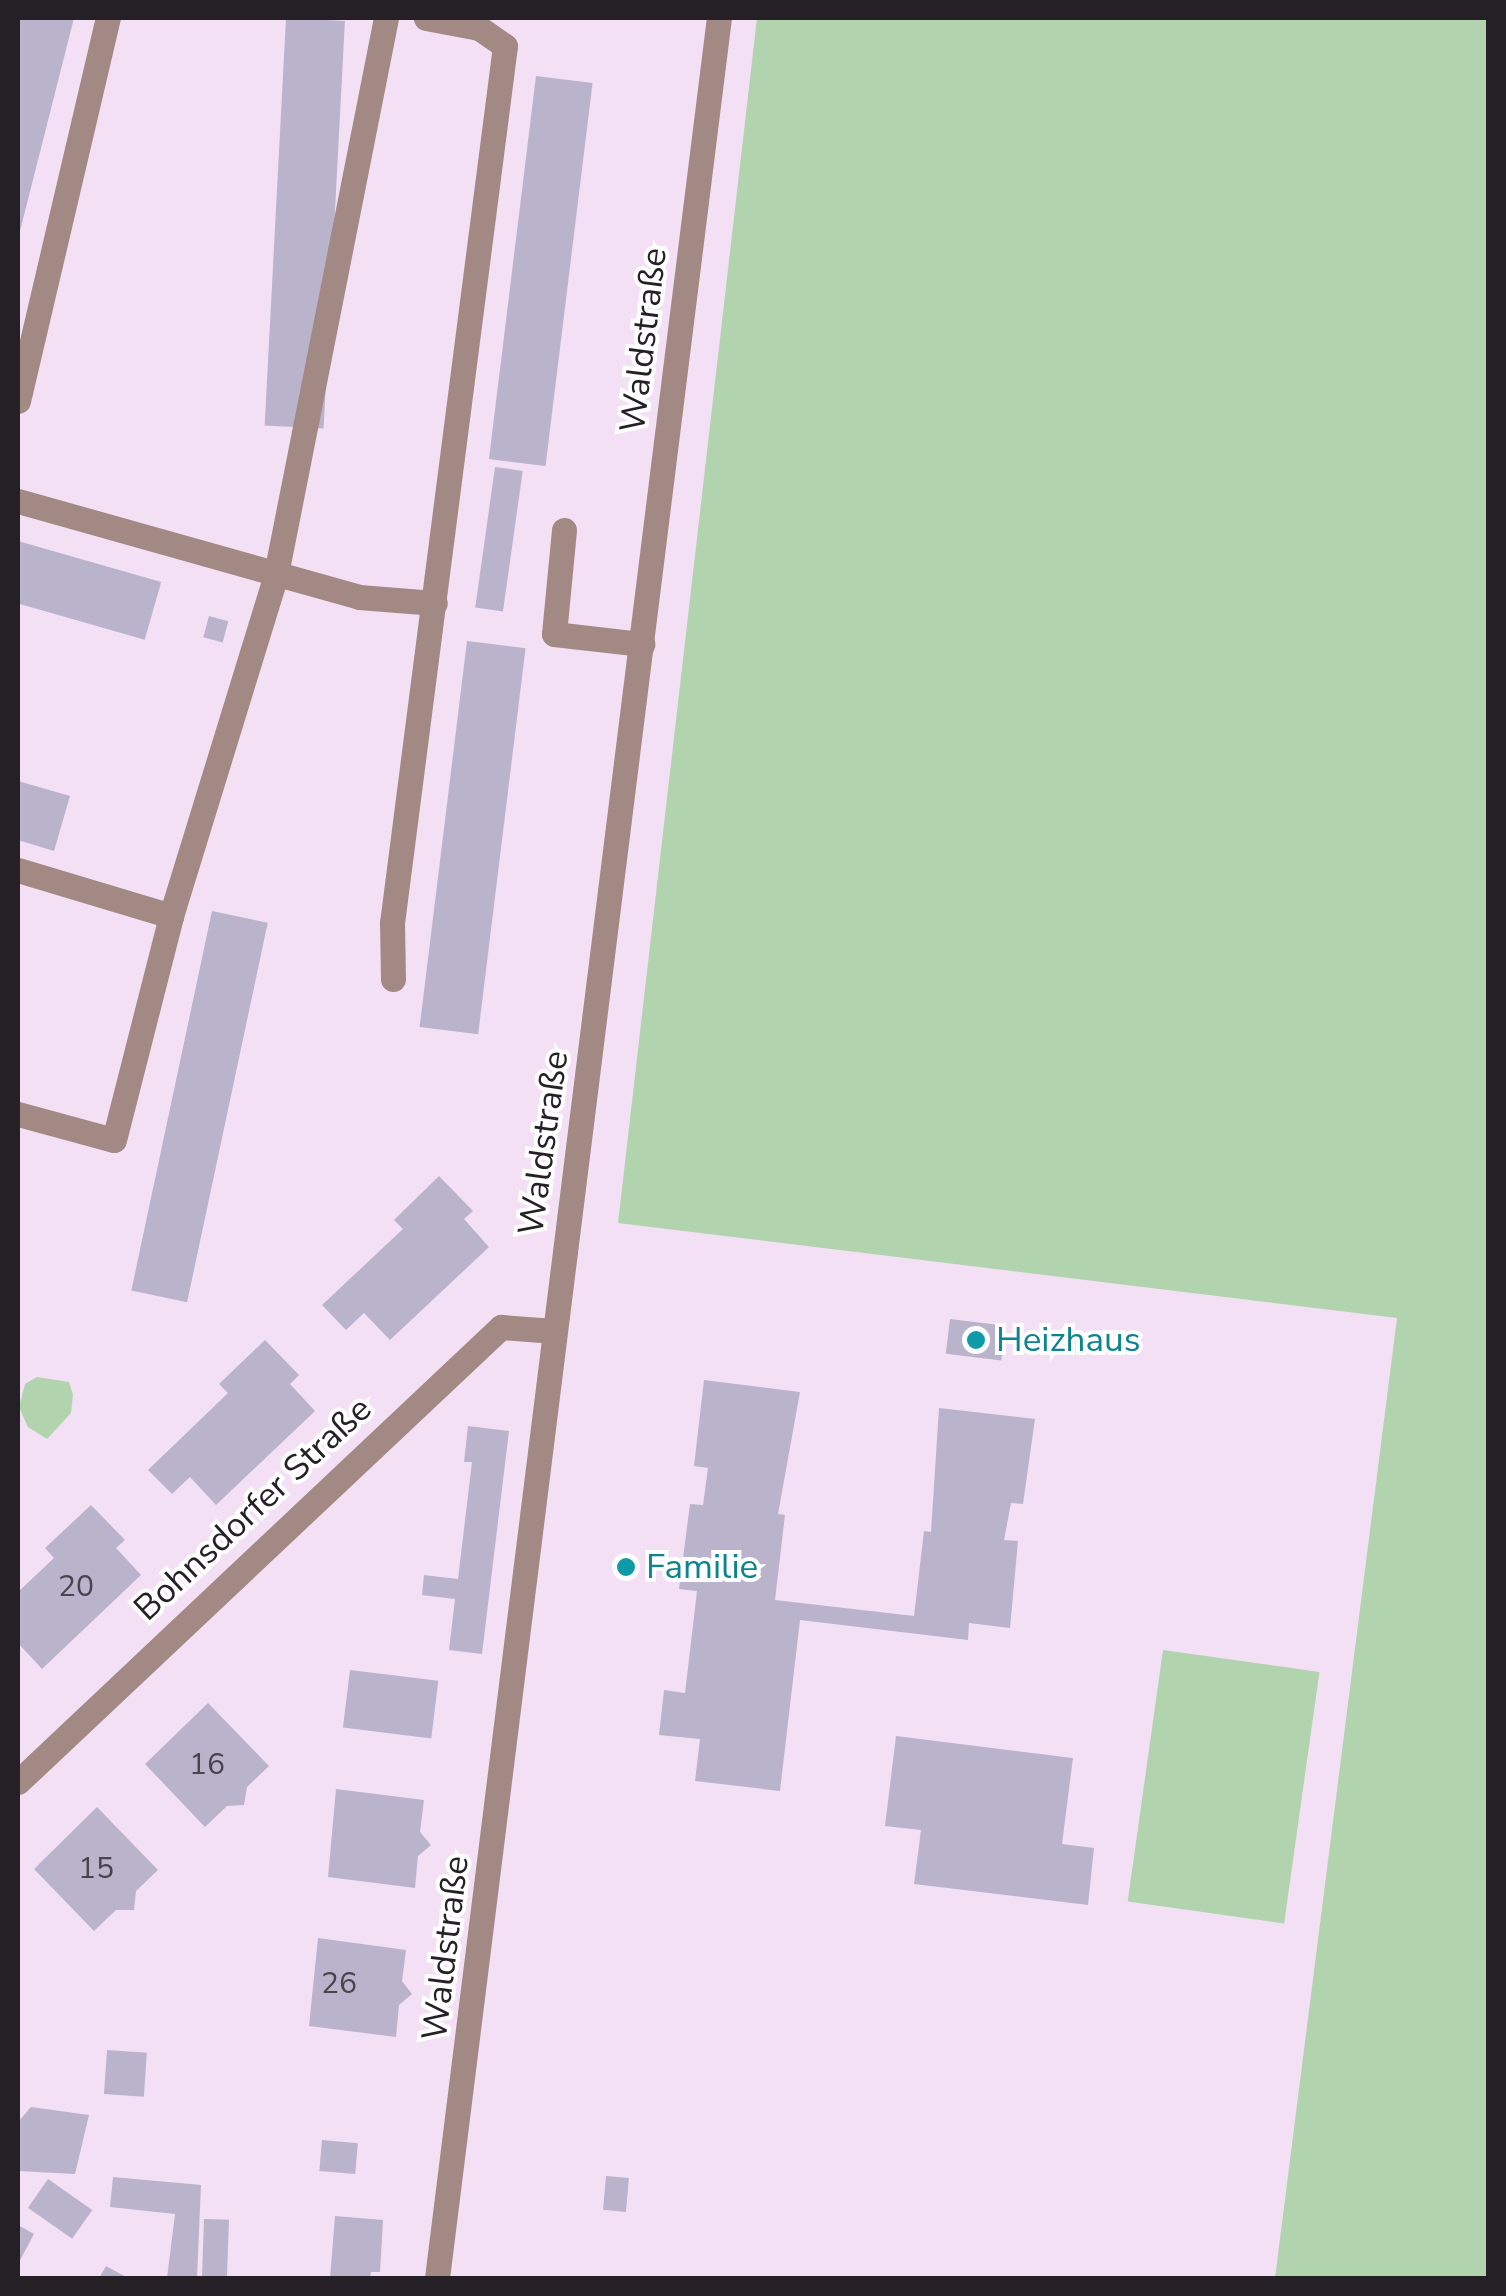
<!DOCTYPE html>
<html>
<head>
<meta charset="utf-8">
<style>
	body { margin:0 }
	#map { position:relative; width:1506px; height:2296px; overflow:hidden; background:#f3e0f5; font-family:"Nunito Sans",sans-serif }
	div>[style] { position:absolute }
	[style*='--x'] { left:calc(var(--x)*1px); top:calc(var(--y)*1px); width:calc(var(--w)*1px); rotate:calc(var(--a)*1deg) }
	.green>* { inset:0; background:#b1d4ae; transform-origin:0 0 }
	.building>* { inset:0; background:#b9b4cb; transform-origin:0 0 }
	.minor>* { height:25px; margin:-12.5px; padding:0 12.5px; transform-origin:12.5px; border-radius:12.5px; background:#a28984 }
	.dots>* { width:28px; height:28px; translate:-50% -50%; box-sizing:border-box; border:5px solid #fff; border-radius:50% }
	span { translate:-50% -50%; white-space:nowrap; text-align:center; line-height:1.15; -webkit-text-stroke:8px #fff; paint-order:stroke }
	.number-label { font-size:30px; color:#4a444f }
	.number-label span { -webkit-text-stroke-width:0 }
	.street-label { font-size:35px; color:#251f26 }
	.culture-label { font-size:35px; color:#0d838f }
	.left { translate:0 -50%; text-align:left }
	.frame { position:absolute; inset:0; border:20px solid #251f26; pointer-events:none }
</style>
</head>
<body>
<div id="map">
	<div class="green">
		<div style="clip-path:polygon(757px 18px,1488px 18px,1488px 2278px,1275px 2278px,1397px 1318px,618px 1223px)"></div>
		<div style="clip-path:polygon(37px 1377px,69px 1382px,73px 1395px,71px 1413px,47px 1439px,28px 1427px,19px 1407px,25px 1384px)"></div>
		<div style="left:1163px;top:1650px;width:158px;height:254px;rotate:8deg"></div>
	</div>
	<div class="building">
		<div style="clip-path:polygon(18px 18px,74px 18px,19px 235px,18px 235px)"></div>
		<div style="left:286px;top:18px;width:59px;height:408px;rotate:3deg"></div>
		<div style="left:536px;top:76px;width:57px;height:386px;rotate:7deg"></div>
		<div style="left:495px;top:467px;width:28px;height:142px;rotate:8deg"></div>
		<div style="left:18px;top:541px;width:149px;height:60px;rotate:16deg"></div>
		<div style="left:209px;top:616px;width:20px;height:22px;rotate:15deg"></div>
		<div style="left:467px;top:641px;width:59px;height:389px;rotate:7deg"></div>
		<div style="clip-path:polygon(18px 781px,70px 796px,54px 851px,18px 840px)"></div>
		<div style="left:212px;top:911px;width:57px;height:388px;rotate:12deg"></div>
		<div style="clip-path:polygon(439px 1176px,473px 1211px,464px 1219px,489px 1247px,390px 1340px,364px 1313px,346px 1330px,322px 1305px,403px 1229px,394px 1220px)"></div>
		<div style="left:950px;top:1319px;width:56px;height:35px;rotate:7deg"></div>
		<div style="clip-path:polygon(265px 1340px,299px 1375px,290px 1384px,315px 1411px,216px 1505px,190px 1477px,172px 1494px,148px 1470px,228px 1393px,219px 1384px)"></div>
		<div style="clip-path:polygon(704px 1380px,800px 1392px,778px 1514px,785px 1515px,775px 1600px,914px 1616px,924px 1531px,931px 1532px,939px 1408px,1035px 1419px,1023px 1504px,1011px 1503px,1004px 1540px,1018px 1541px,1010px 1628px,969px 1623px,968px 1640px,800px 1620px,780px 1791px,695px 1781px,700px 1739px,659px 1735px,664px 1690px,685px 1693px,697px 1591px,679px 1589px,690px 1504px,703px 1505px,708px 1468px,694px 1466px)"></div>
		<div style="clip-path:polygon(468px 1426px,509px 1431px,482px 1654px,449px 1650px,455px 1599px,422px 1595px,424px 1575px,458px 1579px,472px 1462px,464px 1462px)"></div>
		<div style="clip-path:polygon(91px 1505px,125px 1540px,116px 1548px,141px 1575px,42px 1669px,18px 1643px,18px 1592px,54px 1558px,45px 1548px)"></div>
		<div style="left:350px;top:1670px;width:89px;height:58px;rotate:7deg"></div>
		<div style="clip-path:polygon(208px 1703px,269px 1766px,247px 1787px,244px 1805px,227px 1806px,205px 1827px,145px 1764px)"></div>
		<div style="clip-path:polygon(896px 1736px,1073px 1758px,1062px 1844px,1094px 1848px,1088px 1905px,914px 1884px,921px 1830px,885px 1826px)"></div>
		<div style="clip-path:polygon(336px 1789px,424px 1800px,420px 1832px,431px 1845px,418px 1856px,415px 1888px,328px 1877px)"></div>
		<div style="clip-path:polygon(97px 1807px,158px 1870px,136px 1891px,134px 1910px,116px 1910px,94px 1931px,34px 1869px)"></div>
		<div style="clip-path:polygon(318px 1938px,406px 1950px,402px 1981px,412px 1994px,399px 2005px,396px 2037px,309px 2026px)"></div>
		<div style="left:107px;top:2050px;width:40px;height:44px;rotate:4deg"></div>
		<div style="clip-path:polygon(31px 2107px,89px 2115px,75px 2174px,18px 2171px,18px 2122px)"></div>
		<div style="left:322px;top:2140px;width:36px;height:31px;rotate:5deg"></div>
		<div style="left:606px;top:2176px;width:23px;height:34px;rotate:5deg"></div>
		<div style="clip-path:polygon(113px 2177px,201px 2185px,197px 2278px,167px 2278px,175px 2214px,110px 2207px)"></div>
		<div style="left:48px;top:2179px;width:54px;height:35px;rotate:35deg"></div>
		<div style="clip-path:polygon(335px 2216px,383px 2220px,380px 2272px,371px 2272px,370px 2278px,330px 2278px)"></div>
		<div style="left:204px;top:2219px;width:25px;height:58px;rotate:2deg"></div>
		<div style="clip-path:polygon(18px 2225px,34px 2234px,18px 2264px)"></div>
		<div style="clip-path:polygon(106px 2266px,128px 2278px,99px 2278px)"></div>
	</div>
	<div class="minor">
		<div style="--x:18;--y:401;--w:393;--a:-76.8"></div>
		<div style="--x:18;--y:501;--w:354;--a:15.7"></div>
		<div style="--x:359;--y:597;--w:76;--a:4.5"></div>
		<div style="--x:564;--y:530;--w:104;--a:95.5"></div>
		<div style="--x:554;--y:634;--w:89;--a:6.5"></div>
		<div style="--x:18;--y:870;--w:160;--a:16.7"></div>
		<div style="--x:393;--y:979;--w:56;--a:-91"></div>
		<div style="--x:392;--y:923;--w:884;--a:-82.66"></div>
		<div style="--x:505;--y:46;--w:32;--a:-145"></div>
		<div style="--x:479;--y:28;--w:54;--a:-169.3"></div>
		<div style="--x:18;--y:1114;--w:99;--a:15.2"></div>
		<div style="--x:114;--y:1140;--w:231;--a:-75.7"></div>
		<div style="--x:171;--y:916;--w:358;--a:-72.9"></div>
		<div style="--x:276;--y:574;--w:567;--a:-78.81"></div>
		<div style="--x:18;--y:1782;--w:664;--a:-43.29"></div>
		<div style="--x:501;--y:1327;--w:53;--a:4.3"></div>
		<div style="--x:437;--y:2278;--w:2278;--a:-82.89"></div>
	</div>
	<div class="dots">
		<div style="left:976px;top:1340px;background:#0f9aa8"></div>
		<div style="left:626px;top:1567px;background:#0f9aa8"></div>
	</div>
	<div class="number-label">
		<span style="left:76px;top:1587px">20</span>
		<span style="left:207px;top:1765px">16</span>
		<span style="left:96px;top:1869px">15</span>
		<span style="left:339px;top:1984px">26</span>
	</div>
	<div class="street-label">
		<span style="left:644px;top:340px;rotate:-83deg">Waldstraße</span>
		<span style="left:544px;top:1143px;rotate:-82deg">Waldstraße</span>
		<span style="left:253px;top:1509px;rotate:-43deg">Bohnsdorfer Straße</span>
		<span style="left:446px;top:1948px;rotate:-83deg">Waldstraße</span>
	</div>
	<div class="culture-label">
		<span class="left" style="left:996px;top:1340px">Heizhaus</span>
		<span class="left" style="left:646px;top:1567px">Familie</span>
	</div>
	<div class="frame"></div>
</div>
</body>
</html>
